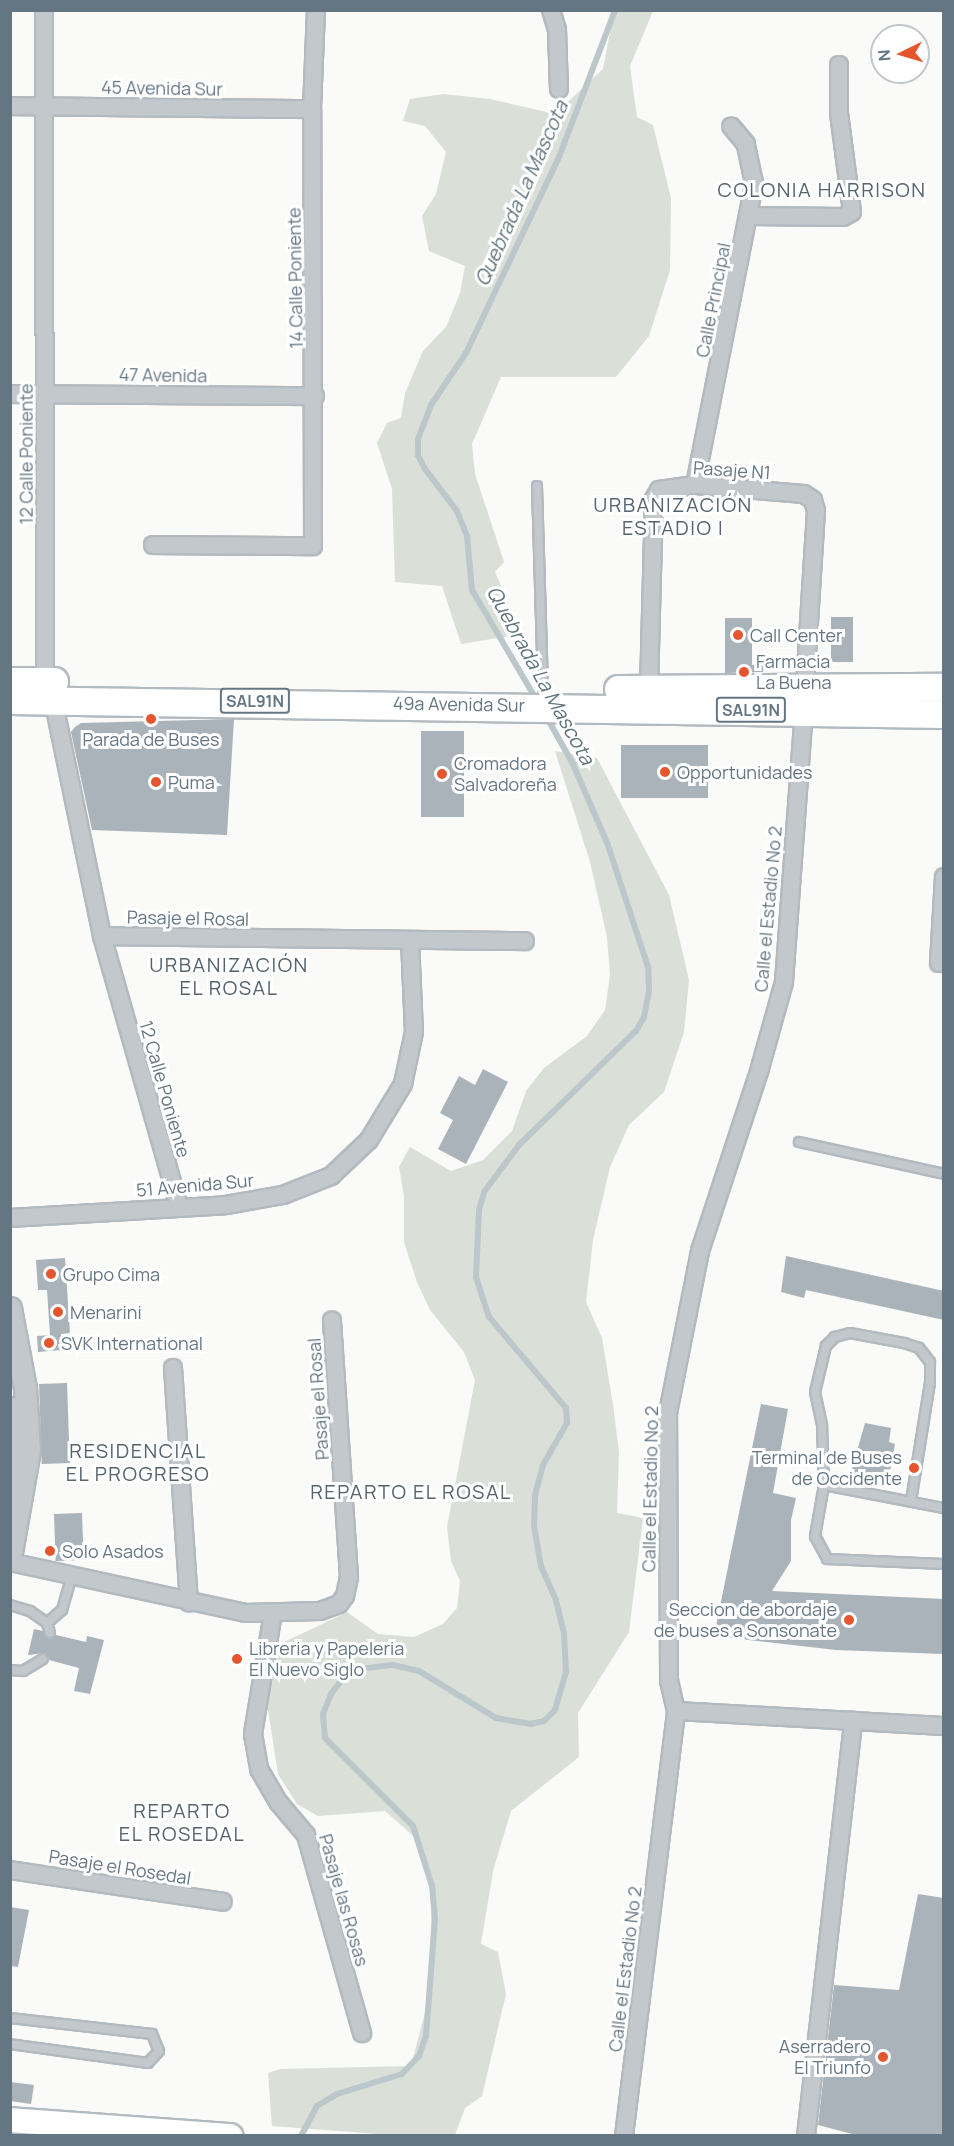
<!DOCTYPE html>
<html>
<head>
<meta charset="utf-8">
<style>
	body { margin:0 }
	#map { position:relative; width:954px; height:2146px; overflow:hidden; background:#fafaf8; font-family:Manrope,sans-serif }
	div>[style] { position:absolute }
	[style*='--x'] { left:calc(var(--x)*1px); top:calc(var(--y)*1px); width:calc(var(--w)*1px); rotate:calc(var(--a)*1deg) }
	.green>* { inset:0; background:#dadfd7 }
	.stream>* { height:6px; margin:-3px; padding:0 3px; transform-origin:3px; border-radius:3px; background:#bbc7cb }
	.building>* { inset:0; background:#aab3b9; transform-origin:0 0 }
	.roads { filter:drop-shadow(2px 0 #b3babf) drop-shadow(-2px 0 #b3babf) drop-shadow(0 2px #b3babf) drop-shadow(0 -2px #b3babf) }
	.service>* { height:8px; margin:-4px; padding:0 4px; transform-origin:4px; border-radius:4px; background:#c3c8cc }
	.minor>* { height:16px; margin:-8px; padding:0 8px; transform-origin:8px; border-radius:8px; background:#c3c8cc }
	.tertiary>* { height:21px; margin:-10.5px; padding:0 10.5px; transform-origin:10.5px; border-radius:10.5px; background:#c3c8cc }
	.secondary>* { height:24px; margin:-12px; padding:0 12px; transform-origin:12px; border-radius:12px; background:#fff }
	.primary>* { height:27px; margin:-13.5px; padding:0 13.5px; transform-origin:13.5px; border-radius:13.5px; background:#fff }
	.dots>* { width:16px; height:16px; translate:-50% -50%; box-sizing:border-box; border:3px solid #fff; border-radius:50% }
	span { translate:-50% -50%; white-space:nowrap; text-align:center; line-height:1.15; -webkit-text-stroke:6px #fff; paint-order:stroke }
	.shield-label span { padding:2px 4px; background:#fff; border:2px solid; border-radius:4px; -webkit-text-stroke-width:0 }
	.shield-label { font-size:16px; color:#657683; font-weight:700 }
	.street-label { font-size:18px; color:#657683 }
	.poi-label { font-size:18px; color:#657683 }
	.left { translate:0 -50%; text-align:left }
	.right { translate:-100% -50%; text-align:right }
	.neighbourhood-label { font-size:20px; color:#57646e; letter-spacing:1.5px }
	.water-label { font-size:20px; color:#60757c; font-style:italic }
	.frame { position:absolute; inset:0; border:12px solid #657683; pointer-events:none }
	.north { position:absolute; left:870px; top:24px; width:60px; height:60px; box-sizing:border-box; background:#fff; border:2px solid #c1c8cd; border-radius:50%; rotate:265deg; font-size:16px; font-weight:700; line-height:24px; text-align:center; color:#657683 }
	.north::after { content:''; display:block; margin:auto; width:21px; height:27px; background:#e4572e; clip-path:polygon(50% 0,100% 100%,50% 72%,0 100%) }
</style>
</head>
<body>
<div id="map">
	<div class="green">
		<div style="clip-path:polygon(614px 11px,653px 11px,630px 66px,637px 117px,653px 125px,671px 198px,670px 270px,649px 336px,616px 377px,501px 377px,472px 444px,475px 474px,504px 562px,495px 572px,522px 634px,461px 644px,442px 586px,395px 582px,392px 489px,377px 443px,387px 423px,401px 418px,405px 393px,423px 351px,446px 327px,460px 293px,465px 266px,429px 251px,422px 216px,436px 194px,446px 152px,425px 126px,403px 121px,410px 99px,443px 94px,490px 99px,555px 114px,603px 69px)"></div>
		<div style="clip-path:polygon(555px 751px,597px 758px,669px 895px,689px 980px,684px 1032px,664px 1092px,629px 1125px,610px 1167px,593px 1240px,586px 1302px,602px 1338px,613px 1405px,619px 1452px,617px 1513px,643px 1518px,629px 1632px,578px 1713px,579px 1757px,511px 1811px,493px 1871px,481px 1944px,498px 1952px,506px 1994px,482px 2096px,465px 2108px,455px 2135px,392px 2135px,272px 2126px,268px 2073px,280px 2069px,411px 2066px,429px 1997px,432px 1886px,419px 1841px,385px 1811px,318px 1816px,297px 1804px,278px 1774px,266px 1697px,272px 1661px,284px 1642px,320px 1625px,347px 1612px,378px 1634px,414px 1637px,443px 1624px,457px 1608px,460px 1581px,451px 1561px,447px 1527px,475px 1380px,464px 1352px,430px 1310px,417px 1282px,404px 1242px,404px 1196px,399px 1167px,410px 1147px,451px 1171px,483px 1160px,512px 1131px,526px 1091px,544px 1068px,587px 1036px,605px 1010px,610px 975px,607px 937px,590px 862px)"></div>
	</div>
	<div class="stream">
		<div style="--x:536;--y:699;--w:126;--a:-120.4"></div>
		<div style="--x:472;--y:590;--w:54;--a:-95.3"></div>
		<div style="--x:467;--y:536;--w:27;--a:-112"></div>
		<div style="--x:457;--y:511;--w:53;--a:-127.3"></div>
		<div style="--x:425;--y:469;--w:16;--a:-117"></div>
		<div style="--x:418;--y:455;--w:16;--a:-90"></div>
		<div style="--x:418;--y:439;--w:36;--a:-69"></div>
		<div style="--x:431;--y:405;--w:63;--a:-56.1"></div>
		<div style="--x:466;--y:353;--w:217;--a:-64.6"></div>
		<div style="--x:559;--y:157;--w:157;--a:-69.1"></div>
		<div style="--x:301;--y:2136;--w:34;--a:-62"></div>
		<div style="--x:317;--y:2106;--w:23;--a:-31"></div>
		<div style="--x:337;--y:2094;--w:68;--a:-17.1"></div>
		<div style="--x:402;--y:2074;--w:25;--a:-47"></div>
		<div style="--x:419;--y:2056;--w:21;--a:-71"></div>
		<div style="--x:426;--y:2036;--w:117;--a:-85.6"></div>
		<div style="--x:435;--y:1919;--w:33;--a:-95"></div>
		<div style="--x:432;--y:1886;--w:63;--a:-107.6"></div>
		<div style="--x:413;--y:1826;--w:124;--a:-135"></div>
		<div style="--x:325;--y:1738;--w:24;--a:-95"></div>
		<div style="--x:323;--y:1714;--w:22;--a:-68"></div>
		<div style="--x:331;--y:1694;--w:21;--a:-53"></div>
		<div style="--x:344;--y:1677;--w:17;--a:-28"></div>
		<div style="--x:359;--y:1669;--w:34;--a:-7"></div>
		<div style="--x:393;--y:1665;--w:27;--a:13"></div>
		<div style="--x:419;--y:1671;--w:90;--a:31.4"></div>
		<div style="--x:496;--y:1718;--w:35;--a:10"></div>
		<div style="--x:530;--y:1724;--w:14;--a:-12"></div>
		<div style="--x:544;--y:1721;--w:16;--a:-45"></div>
		<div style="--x:555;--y:1710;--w:40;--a:-74"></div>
		<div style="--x:566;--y:1672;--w:39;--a:-93"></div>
		<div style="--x:564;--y:1633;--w:34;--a:-104"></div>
		<div style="--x:556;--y:1600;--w:37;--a:-114"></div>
		<div style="--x:541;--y:1566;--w:41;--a:-99.9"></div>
		<div style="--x:534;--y:1526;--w:31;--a:-88"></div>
		<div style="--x:535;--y:1495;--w:31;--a:-75"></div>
		<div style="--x:543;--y:1465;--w:48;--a:-60.3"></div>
		<div style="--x:567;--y:1423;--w:15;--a:-94"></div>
		<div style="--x:566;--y:1408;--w:119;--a:-130.2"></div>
		<div style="--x:489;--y:1317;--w:42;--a:-108"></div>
		<div style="--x:476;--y:1277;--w:67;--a:-87.4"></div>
		<div style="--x:479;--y:1210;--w:19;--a:-74"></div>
		<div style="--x:484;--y:1192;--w:59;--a:-53.3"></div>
		<div style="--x:519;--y:1145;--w:163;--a:-44.3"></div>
		<div style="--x:636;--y:1031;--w:16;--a:-60"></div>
		<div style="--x:644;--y:1017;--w:26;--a:-79"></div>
		<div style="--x:649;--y:991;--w:24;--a:-92"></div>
		<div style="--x:648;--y:967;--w:128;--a:-108.2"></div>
		<div style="--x:608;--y:845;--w:88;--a:-113.4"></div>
		<div style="--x:573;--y:764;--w:55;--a:-119.4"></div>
	</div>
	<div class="building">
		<div style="left:831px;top:617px;width:22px;height:45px"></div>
		<div style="clip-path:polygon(725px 618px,752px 618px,752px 665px,764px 665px,763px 672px,725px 673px)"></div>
		<div style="clip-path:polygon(234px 719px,227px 835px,92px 830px,71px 732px,75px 727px,81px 723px)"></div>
		<div style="left:421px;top:731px;width:43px;height:86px"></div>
		<div style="left:708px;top:745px;width:53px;height:87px;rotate:90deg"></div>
		<div style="clip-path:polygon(483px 1069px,508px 1082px,466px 1164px,438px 1149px,453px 1120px,440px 1113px,459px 1076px,475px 1085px)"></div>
		<div style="clip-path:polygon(786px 1256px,944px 1291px,944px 1320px,806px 1290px,804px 1298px,781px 1292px)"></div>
		<div style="clip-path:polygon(65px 1258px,70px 1333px,61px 1334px,62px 1350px,38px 1352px,37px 1336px,50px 1335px,47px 1290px,38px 1290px,36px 1260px)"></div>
		<div style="left:67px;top:1383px;width:80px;height:28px;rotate:88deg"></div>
		<div style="clip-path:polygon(761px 1404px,788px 1409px,773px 1493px,796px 1498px,791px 1520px,791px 1561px,772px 1591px,944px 1599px,944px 1654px,836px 1650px,714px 1636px)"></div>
		<div style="clip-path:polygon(865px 1423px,891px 1428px,889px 1442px,895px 1444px,888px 1483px,850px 1476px)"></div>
		<div style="left:82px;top:1513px;width:47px;height:28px;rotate:88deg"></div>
		<div style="clip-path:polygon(34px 1629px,43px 1631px,49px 1639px,56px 1635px,86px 1642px,87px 1636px,104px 1640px,90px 1694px,74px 1691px,79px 1668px,49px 1660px,46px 1653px,28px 1655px)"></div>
		<div style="clip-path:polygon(918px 1894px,944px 1898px,944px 2136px,860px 2136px,818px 2125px,834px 1985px,899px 1990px)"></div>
		<div style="clip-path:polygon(10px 1907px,29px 1910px,18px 1967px,10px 1966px)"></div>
		<div style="clip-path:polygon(10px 2082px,34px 2085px,31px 2104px,10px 2101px)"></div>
	</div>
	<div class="roads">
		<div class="service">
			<div style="--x:537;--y:486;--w:204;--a:88.3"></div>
			<div style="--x:799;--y:1142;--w:148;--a:12.4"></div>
			<div style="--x:824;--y:1485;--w:52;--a:100"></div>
			<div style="--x:815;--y:1536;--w:26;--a:62"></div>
			<div style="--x:827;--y:1559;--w:117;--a:2.4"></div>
			<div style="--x:911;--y:1501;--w:120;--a:-80.9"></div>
			<div style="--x:930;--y:1383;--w:21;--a:-90"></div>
			<div style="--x:930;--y:1362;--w:18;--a:-128"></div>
			<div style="--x:919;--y:1348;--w:16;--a:-162"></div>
			<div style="--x:904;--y:1343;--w:55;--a:-169.5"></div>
			<div style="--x:850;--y:1333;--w:16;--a:165"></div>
			<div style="--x:835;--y:1337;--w:13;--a:135"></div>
			<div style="--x:826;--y:1346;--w:47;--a:103.4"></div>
			<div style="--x:815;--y:1392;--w:35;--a:78"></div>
			<div style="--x:822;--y:1426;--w:59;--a:88.1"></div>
			<div style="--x:824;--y:1485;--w:122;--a:10.9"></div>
			<div style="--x:10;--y:1605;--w:21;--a:17"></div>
			<div style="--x:30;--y:1611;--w:21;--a:35"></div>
			<div style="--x:47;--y:1623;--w:10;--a:73"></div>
			<div style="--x:47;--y:1623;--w:20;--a:-41"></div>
			<div style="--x:62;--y:1610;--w:35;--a:-74"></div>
			<div style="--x:10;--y:1670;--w:13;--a:4"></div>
			<div style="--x:23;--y:1671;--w:23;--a:-31"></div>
			<div style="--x:10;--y:2018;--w:143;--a:6.4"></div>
			<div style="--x:152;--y:2034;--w:18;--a:68"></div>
			<div style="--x:159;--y:2051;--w:16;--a:133"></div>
			<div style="--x:148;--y:2063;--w:139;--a:-172.2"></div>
		</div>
		<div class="minor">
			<div style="--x:44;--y:10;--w:671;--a:89.91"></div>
			<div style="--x:551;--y:10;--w:21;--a:73"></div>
			<div style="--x:557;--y:30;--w:59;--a:88.1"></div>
			<div style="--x:10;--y:106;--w:302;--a:0.6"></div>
			<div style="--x:749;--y:216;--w:94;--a:0.6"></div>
			<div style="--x:843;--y:217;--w:10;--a:-29"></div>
			<div style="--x:852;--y:212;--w:100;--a:-97.5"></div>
			<div style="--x:839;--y:113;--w:48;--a:-90"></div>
			<div style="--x:10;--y:394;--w:305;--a:0.4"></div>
			<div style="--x:695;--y:485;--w:308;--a:-78.9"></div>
			<div style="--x:754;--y:183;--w:40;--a:-102"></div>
			<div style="--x:746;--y:144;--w:23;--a:-130"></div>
			<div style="--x:153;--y:545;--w:160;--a:0.4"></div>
			<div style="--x:313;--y:546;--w:437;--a:-90.1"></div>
			<div style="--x:312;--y:109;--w:99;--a:-87.7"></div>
			<div style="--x:649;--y:689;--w:190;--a:-88.5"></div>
			<div style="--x:654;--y:499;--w:10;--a:-61"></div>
			<div style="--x:659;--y:490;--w:36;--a:-8"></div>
			<div style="--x:695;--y:485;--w:109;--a:4.7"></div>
			<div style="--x:804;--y:494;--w:11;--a:34"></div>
			<div style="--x:813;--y:500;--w:11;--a:75"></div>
			<div style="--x:816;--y:511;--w:177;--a:93.6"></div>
			<div style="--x:53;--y:699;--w:242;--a:78.3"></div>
			<div style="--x:102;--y:936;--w:282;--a:74.1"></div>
			<div style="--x:102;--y:936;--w:423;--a:0.7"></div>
			<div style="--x:939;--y:963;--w:86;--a:-86.7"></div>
			<div style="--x:10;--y:1218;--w:216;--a:-3.4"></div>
			<div style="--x:226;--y:1205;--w:58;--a:-10"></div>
			<div style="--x:283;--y:1195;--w:52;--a:-21.6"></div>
			<div style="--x:331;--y:1176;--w:52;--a:-43.5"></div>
			<div style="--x:369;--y:1140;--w:66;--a:-58.7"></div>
			<div style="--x:403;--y:1084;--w:53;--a:-78.1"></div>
			<div style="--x:414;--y:1032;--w:92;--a:-92.5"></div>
			<div style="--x:173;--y:1368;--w:235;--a:86.1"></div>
			<div style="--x:10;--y:1562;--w:240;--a:12.2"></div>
			<div style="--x:245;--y:1613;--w:75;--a:-1.5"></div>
			<div style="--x:320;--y:1611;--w:20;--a:-20"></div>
			<div style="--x:339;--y:1604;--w:10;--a:-53"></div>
			<div style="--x:345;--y:1596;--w:19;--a:-78"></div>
			<div style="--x:349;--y:1577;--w:257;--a:-93.8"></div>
			<div style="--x:273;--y:1613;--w:123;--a:99.4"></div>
			<div style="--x:253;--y:1734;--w:36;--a:80"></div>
			<div style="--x:259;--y:1769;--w:39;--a:60"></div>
			<div style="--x:279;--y:1803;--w:42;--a:49.8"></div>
			<div style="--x:306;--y:1835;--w:206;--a:74.2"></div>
			<div style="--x:676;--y:1711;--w:268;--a:3.2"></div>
			<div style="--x:10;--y:1870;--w:215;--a:8.5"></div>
			<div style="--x:624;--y:2136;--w:428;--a:-83"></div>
			<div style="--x:676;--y:1711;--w:32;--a:-103"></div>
			<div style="--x:669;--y:1680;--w:267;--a:-90.2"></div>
			<div style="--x:668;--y:1413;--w:165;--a:-78.8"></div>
			<div style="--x:700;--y:1251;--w:193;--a:-71.8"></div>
			<div style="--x:760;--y:1068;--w:89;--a:-74.4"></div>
			<div style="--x:784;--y:982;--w:272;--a:-85.8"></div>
			<div style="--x:806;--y:2136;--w:418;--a:-83.5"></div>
		</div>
		<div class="tertiary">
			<div style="--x:10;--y:1308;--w:81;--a:79.4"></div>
			<div style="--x:25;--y:1388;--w:62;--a:86.3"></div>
			<div style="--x:29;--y:1450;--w:110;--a:100"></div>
			<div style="--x:10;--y:1408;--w:76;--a:90"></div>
		</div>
		<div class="secondary">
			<div style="--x:10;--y:2120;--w:221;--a:4.2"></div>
		</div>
		<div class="primary">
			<div style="--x:10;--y:681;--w:44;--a:0"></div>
			<div style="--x:618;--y:689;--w:326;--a:-0.4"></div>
			<div style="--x:10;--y:700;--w:934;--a:0.86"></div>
		</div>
	</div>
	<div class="dots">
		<div style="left:738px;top:635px;background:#e4572e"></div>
		<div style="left:744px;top:672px;background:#e4572e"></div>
		<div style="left:151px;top:719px;background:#e4572e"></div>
		<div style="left:665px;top:772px;background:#e4572e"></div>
		<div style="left:442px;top:774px;background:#e4572e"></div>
		<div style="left:156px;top:782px;background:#e4572e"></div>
		<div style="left:51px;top:1274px;background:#e4572e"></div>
		<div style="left:58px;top:1312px;background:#e4572e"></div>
		<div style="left:49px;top:1343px;background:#e4572e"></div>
		<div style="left:914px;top:1468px;background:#e4572e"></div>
		<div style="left:50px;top:1551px;background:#e4572e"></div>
		<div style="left:849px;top:1620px;background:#e4572e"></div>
		<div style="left:237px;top:1659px;background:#e4572e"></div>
		<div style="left:883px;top:2057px;background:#e4572e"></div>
	</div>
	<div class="shield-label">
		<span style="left:255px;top:701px">SAL91N</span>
		<span style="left:751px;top:710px">SAL91N</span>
	</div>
	<div class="street-label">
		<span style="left:162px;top:88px;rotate:1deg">45 Avenida Sur</span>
		<span style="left:295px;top:278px;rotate:-91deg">14 Calle Poniente</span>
		<span style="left:713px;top:300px;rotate:-79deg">Calle Principal</span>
		<span style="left:163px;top:375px;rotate:1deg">47 Avenida</span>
		<span style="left:26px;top:454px;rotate:-90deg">12 Calle Poniente</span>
		<span style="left:732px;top:470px;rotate:4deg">Pasaje N1</span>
		<span style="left:459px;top:704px;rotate:1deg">49a Avenida Sur</span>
		<span style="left:768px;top:909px;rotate:-85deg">Calle el Estadio No 2</span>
		<span style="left:188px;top:918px;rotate:1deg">Pasaje el Rosal</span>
		<span style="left:165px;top:1089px;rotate:74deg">12 Calle Poniente</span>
		<span style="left:195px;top:1185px;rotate:-5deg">51 Avenida Sur</span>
		<span style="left:318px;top:1399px;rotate:-94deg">Pasaje el Rosal</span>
		<span style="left:650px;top:1489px;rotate:-89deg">Calle el Estadio No 2</span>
		<span style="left:120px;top:1867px;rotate:9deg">Pasaje el Rosedal</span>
		<span style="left:344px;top:1900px;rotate:74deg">Pasaje las Rosas</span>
		<span style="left:625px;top:1969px;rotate:-83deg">Calle el Estadio No 2</span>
	</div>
	<div class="poi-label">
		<span class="left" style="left:750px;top:635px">Call Center</span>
		<span class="left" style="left:756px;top:672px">Farmacia<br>La Buena</span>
		<span style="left:151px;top:739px">Parada de Buses</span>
		<span class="left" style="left:454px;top:774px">Cromadora<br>Salvadoreña</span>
		<span class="left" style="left:677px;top:772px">Opportunidades</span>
		<span class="left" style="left:168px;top:782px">Puma</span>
		<span class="left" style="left:63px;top:1274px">Grupo Cima</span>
		<span class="left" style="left:70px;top:1312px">Menarini</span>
		<span class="left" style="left:61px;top:1343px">SVK International</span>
		<span class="right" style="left:902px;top:1468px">Terminal de Buses<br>de Occidente</span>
		<span class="left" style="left:62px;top:1551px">Solo Asados</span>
		<span class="right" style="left:837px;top:1620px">Seccion de abordaje<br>de buses a Sonsonate</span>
		<span class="left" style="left:249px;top:1659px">Libreria y Papeleria<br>El Nuevo Siglo</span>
		<span class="right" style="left:871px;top:2057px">Aserradero<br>El Triunfo</span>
	</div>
	<div class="neighbourhood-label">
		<span style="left:822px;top:189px">COLONIA HARRISON</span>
		<span style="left:673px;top:516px">URBANIZACIÓN<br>ESTADIO I</span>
		<span style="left:229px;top:976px">URBANIZACIÓN<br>EL ROSAL</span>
		<span style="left:138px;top:1462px">RESIDENCIAL<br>EL PROGRESO</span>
		<span style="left:411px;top:1491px">REPARTO EL ROSAL</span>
		<span style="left:182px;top:1822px">REPARTO<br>EL ROSEDAL</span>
	</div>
	<div class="water-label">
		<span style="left:521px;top:193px;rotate:-66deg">Quebrada La Mascota</span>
		<span style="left:541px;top:675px;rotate:61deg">Quebrada La Mascota</span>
	</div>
	<div class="frame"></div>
	<div class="north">N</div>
</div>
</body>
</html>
